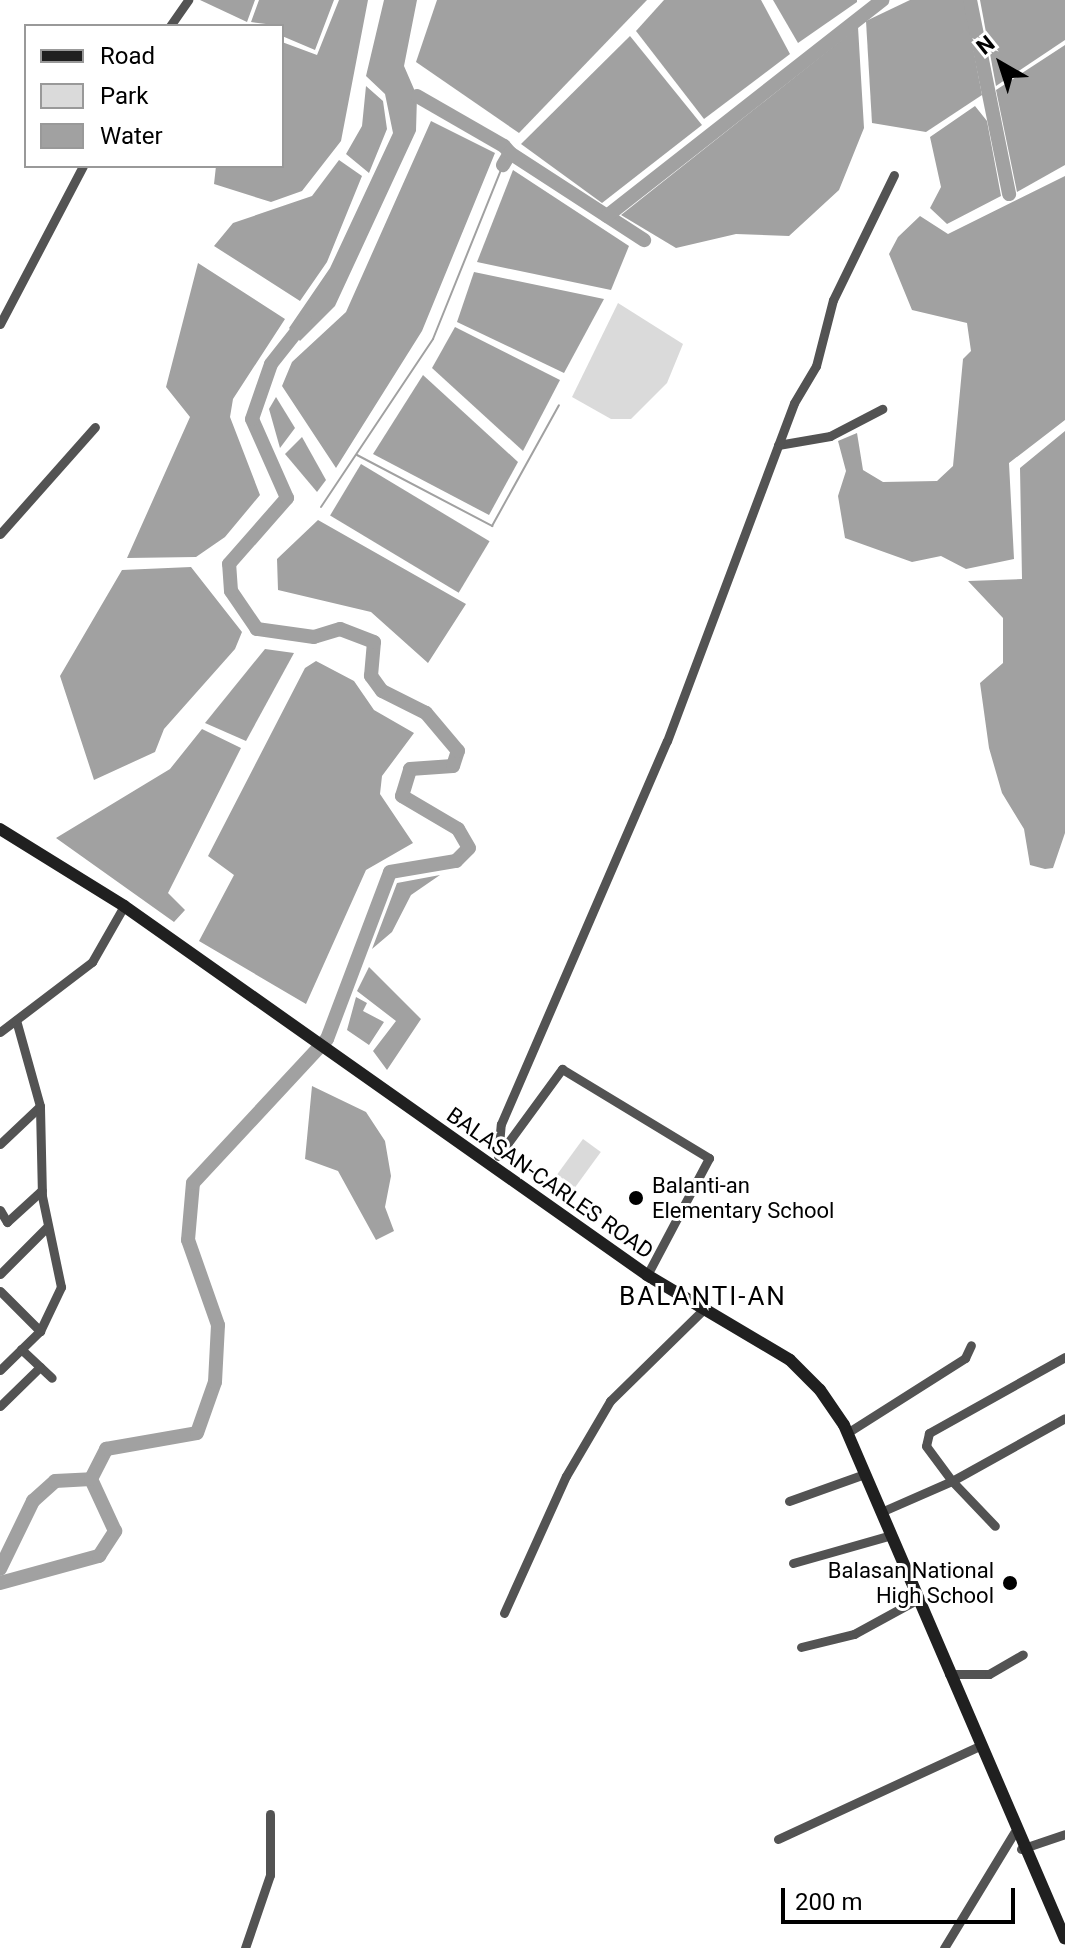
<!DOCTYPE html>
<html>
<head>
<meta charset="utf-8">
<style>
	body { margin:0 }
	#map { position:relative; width:1065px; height:1948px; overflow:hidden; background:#fff; font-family:Roboto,sans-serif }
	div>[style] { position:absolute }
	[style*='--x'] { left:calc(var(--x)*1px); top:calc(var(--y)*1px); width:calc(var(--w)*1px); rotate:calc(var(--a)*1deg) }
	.green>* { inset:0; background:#dadada; transform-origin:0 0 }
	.water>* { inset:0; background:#a1a1a1; transform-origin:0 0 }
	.stream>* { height:2px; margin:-1px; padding:0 1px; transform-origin:1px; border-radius:1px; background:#a1a1a1 }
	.river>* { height:14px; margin:-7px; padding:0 7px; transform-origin:7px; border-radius:7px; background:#a1a1a1 }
	.minor>* { height:9px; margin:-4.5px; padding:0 4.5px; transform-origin:4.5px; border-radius:4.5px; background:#535353 }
	.secondary>* { height:12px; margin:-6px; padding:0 6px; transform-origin:6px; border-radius:6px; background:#202020 }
	.dots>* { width:22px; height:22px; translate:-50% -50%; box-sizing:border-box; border:4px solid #fff; border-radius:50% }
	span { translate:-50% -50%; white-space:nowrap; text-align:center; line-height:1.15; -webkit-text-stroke:6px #fff; paint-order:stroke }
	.street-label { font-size:22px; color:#000 }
	.poi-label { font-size:22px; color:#000 }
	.left { translate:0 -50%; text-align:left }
	.right { translate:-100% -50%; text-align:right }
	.quarter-label { font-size:26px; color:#000; letter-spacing:2px }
	.legend { position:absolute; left:24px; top:24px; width:260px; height:144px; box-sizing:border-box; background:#fff; border:2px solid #999; margin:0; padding:10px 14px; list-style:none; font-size:24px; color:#000 }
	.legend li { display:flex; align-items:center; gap:16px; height:40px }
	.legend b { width:40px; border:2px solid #999 }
	.north { position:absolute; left:961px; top:24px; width:80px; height:80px; -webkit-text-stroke:6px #fff; paint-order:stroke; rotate:321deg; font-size:22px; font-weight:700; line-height:32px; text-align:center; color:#000 }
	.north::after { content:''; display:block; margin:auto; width:28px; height:36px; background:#000; clip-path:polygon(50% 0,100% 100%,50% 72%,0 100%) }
	.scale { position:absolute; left:781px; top:1888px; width:234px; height:36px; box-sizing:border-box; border:4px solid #000; border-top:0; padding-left:10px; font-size:24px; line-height:28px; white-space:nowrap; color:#000; -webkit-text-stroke:6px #fff; paint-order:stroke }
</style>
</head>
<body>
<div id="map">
	<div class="green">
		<div style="clip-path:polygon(618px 303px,683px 344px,667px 383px,631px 419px,611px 419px,572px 397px)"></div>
		<div style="left:583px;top:1139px;width:22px;height:44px;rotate:36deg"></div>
	</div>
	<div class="water">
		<div style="clip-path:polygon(200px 0,255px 0,247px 22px)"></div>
		<div style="clip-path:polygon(259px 0,334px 0,315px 50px,282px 36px,282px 26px,251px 22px)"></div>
		<div style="clip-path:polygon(339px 0,368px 0,341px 141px,302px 191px,271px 202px,214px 184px,216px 166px,282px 166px,282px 42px,317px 55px)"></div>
		<div style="clip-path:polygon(384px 0,417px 0,404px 66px,417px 96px,416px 131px,335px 306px,300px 341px,289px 328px,330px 268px,393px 133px,385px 94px,366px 76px)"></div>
		<div style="clip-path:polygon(437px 0,647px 0,519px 133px,416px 62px)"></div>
		<div style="clip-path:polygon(664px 0,761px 0,790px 54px,704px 119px,636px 31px)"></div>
		<div style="clip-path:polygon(773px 0,857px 0,857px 2px,798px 43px)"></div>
		<div style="clip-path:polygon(910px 0,964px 0,982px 95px,926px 132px,872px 123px,866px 21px)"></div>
		<div style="clip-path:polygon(980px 0,1065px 0,1065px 40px,996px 86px)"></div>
		<div style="clip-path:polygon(858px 27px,864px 128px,839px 190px,789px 236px,736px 234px,676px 248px,621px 215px)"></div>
		<div style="clip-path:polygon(630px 36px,702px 125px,602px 203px,521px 144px)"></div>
		<div style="clip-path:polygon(1065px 45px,1065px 165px,1017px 192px,996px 90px)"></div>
		<div style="clip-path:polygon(366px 86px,383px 101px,387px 129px,369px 173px,346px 154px,362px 126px)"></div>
		<div style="clip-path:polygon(975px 106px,987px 121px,1001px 196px,947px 224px,930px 208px,941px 187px,930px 137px)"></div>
		<div style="clip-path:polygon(431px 121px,495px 153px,422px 331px,336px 468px,282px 386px,292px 362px,346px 312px)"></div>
		<div style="clip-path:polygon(339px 160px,362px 176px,327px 262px,300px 301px,214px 246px,233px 223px,312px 196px)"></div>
		<div style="clip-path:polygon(513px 170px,629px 246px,611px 290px,477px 262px)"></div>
		<div style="clip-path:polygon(1065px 176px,1065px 420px,1009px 463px,1014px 559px,966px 569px,941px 556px,912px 562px,845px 538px,838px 496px,846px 471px,838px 441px,857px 433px,863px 470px,883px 482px,937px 481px,953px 466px,963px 359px,971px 351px,967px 323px,912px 310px,889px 254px,898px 237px,920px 216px,948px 234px)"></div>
		<div style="clip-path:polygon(198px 263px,285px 319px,233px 399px,230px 417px,260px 495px,225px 537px,196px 557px,127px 558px,190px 417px,166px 387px)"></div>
		<div style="clip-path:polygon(474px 272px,604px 299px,564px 373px,457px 322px)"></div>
		<div style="clip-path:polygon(455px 327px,560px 380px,523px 451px,432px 368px)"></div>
		<div style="clip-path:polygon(423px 375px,518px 462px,489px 515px,373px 454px)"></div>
		<div style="clip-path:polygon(276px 397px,295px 428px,280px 448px,269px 409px)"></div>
		<div style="clip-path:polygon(1065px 431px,1065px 833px,1053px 868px,1045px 869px,1030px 865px,1024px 829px,1002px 793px,989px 748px,980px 683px,1003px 663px,1003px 618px,968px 581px,1022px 579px,1020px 468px)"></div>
		<div style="clip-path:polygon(302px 437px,326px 480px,317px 492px,285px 454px)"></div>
		<div style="left:361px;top:464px;width:150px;height:60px;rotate:31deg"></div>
		<div style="clip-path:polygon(318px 520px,466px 604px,428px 663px,371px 612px,278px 590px,277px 559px)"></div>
		<div style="clip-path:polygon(191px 567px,242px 632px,235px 649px,164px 729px,155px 752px,94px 780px,60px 676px,122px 570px)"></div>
		<div style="clip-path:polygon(265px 649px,294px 653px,246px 741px,205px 723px)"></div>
		<div style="clip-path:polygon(316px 661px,354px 681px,374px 710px,414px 733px,382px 776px,380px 794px,413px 843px,366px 870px,306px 1004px,199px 941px,234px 875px,208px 856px,305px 668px)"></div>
		<div style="clip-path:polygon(202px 729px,241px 748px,168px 893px,185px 910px,174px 922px,56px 838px,170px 769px)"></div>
		<div style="clip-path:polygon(440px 875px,411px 895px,392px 932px,372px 949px,397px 883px)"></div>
		<div style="clip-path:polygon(369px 967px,421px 1019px,387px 1070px,373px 1051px,396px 1021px,357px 991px)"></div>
		<div style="clip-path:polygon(356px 997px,367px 1003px,363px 1011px,384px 1022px,369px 1045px,347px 1030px)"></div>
		<div style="clip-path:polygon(312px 1086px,366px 1112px,385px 1141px,391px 1176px,385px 1207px,394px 1231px,376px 1240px,338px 1171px,305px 1159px)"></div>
	</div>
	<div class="stream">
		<div style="--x:357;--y:455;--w:153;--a:27.7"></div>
		<div style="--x:492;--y:526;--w:138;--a:-61"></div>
		<div style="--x:321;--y:507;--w:202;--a:-56.3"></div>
		<div style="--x:433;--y:339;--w:188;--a:-68.1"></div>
	</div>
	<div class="river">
		<div style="--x:970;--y:0;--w:198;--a:78.6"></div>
		<div style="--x:417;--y:96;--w:100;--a:29.9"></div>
		<div style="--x:504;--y:146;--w:9;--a:49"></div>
		<div style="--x:510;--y:153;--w:14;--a:120"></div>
		<div style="--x:510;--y:153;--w:160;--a:33"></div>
		<div style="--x:607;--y:216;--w:350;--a:-38.1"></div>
		<div style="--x:0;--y:1569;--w:76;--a:-64.1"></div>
		<div style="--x:33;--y:1501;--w:30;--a:-42"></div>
		<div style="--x:55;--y:1481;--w:36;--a:-3"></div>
		<div style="--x:0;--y:1583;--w:103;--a:-15.3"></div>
		<div style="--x:99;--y:1556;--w:30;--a:-57"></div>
		<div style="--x:115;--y:1531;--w:57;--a:-114.8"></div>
		<div style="--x:91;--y:1479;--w:34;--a:-63"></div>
		<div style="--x:106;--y:1449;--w:92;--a:-10"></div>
		<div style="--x:197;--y:1433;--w:54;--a:-70.6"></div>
		<div style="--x:215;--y:1382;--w:57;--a:-87"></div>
		<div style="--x:218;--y:1325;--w:90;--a:-109.4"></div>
		<div style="--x:188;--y:1240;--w:57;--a:-85"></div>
		<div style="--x:193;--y:1183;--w:197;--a:-47.1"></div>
		<div style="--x:327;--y:1039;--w:178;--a:-69.3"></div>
		<div style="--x:390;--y:872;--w:67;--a:-9.5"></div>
		<div style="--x:456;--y:861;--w:18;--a:-45"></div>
		<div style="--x:469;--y:848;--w:22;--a:-120"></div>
		<div style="--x:458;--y:829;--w:65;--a:-149.5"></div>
		<div style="--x:402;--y:796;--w:28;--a:-73"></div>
		<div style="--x:410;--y:769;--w:43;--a:-4"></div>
		<div style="--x:453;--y:766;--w:16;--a:-72"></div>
		<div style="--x:458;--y:751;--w:50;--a:-130.1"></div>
		<div style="--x:426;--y:713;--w:49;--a:-153.4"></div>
		<div style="--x:382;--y:691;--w:19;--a:-126"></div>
		<div style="--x:371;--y:676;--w:34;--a:-85"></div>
		<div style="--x:374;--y:642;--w:36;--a:-159"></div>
		<div style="--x:340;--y:629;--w:27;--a:163"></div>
		<div style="--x:314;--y:637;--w:58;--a:-172"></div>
		<div style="--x:257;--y:629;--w:46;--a:-124.4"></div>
		<div style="--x:231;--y:591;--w:27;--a:-94"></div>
		<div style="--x:229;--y:564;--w:88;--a:-48.7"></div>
		<div style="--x:287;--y:498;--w:86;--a:-113.9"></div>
		<div style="--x:252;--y:419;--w:58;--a:-70.9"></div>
		<div style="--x:271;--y:364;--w:55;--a:-51.7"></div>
	</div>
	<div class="minor">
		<div style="--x:170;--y:26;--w:32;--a:-55"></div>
		<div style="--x:0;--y:324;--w:178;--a:-62.3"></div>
		<div style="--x:778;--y:445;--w:53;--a:-9.8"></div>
		<div style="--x:830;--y:436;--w:59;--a:-27.4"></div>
		<div style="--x:0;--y:534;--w:143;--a:-48.4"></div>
		<div style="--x:0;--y:1032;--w:116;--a:-37.3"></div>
		<div style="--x:92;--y:962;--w:64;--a:-60.3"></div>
		<div style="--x:0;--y:1144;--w:55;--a:-43.5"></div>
		<div style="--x:499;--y:1155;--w:107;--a:-53.8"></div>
		<div style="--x:562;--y:1069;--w:172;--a:31.2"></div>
		<div style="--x:709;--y:1158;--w:132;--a:117.9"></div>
		<div style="--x:498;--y:1156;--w:32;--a:-85"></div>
		<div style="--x:501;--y:1124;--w:417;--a:-66.6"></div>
		<div style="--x:667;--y:741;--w:361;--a:-69.4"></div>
		<div style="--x:794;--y:403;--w:43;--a:-59.3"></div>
		<div style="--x:816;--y:366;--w:68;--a:-75.6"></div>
		<div style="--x:833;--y:300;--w:139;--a:-64"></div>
		<div style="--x:0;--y:1210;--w:14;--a:60"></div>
		<div style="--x:7;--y:1222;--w:47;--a:-42.4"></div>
		<div style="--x:0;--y:1274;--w:65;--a:-45"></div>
		<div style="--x:0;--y:1291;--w:57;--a:45"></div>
		<div style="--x:21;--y:1349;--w:42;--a:43.1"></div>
		<div style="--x:1065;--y:1357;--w:156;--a:150.8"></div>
		<div style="--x:929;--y:1433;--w:13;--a:103"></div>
		<div style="--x:926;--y:1446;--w:44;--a:53.4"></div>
		<div style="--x:952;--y:1481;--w:129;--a:-29.1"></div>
		<div style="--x:0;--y:1370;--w:56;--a:-44.3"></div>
		<div style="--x:40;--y:1331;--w:49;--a:-64.5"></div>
		<div style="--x:61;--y:1287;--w:93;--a:-101.8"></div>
		<div style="--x:42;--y:1196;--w:90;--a:-91.3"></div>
		<div style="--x:40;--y:1106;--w:89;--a:-105.6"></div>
		<div style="--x:0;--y:1406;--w:56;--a:-44.3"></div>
		<div style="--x:847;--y:1433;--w:140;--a:-32.4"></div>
		<div style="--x:965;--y:1358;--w:14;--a:-65"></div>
		<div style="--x:789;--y:1501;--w:81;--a:-19.6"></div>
		<div style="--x:881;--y:1512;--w:77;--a:-23.6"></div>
		<div style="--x:952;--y:1481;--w:62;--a:46.3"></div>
		<div style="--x:793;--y:1563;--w:102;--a:-15.9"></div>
		<div style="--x:504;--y:1613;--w:150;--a:-65.7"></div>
		<div style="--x:566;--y:1476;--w:87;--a:-59.6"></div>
		<div style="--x:610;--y:1401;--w:130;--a:-44.4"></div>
		<div style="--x:801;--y:1647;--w:55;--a:-13.8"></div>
		<div style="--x:854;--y:1634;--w:73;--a:-28.7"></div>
		<div style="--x:949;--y:1674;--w:40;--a:0"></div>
		<div style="--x:989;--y:1674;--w:39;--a:-30"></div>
		<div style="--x:778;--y:1839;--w:221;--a:-24.8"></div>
		<div style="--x:1021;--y:1849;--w:46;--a:-18.8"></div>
		<div style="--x:245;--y:1948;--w:77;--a:-71.1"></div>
		<div style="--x:270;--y:1875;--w:61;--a:-90"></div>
		<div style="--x:944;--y:1948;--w:135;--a:-58.7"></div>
	</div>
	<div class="secondary">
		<div style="--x:0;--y:829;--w:146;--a:31.8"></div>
		<div style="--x:124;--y:906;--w:640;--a:35.2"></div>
		<div style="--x:647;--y:1275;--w:166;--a:30.7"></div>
		<div style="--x:790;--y:1360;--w:42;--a:45"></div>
		<div style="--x:820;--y:1390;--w:42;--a:55.6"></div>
		<div style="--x:844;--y:1425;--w:559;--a:66.73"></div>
	</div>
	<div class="dots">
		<div style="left:636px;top:1198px;background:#000"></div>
		<div style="left:1010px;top:1583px;background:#000"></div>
	</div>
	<div class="street-label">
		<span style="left:550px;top:1183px;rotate:35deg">BALASAN-CARLES ROAD</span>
	</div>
	<div class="poi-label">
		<span class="left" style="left:652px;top:1198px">Balanti-an<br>Elementary School</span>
		<span class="right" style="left:994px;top:1583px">Balasan National<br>High School</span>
	</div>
	<div class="quarter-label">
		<span style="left:703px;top:1297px">BALANTI-AN</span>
	</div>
	<ul class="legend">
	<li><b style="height:10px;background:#202020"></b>Road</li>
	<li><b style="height:22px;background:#dadada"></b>Park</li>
	<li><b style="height:22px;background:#a1a1a1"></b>Water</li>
	</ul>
	<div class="north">N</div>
	<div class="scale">200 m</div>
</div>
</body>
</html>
